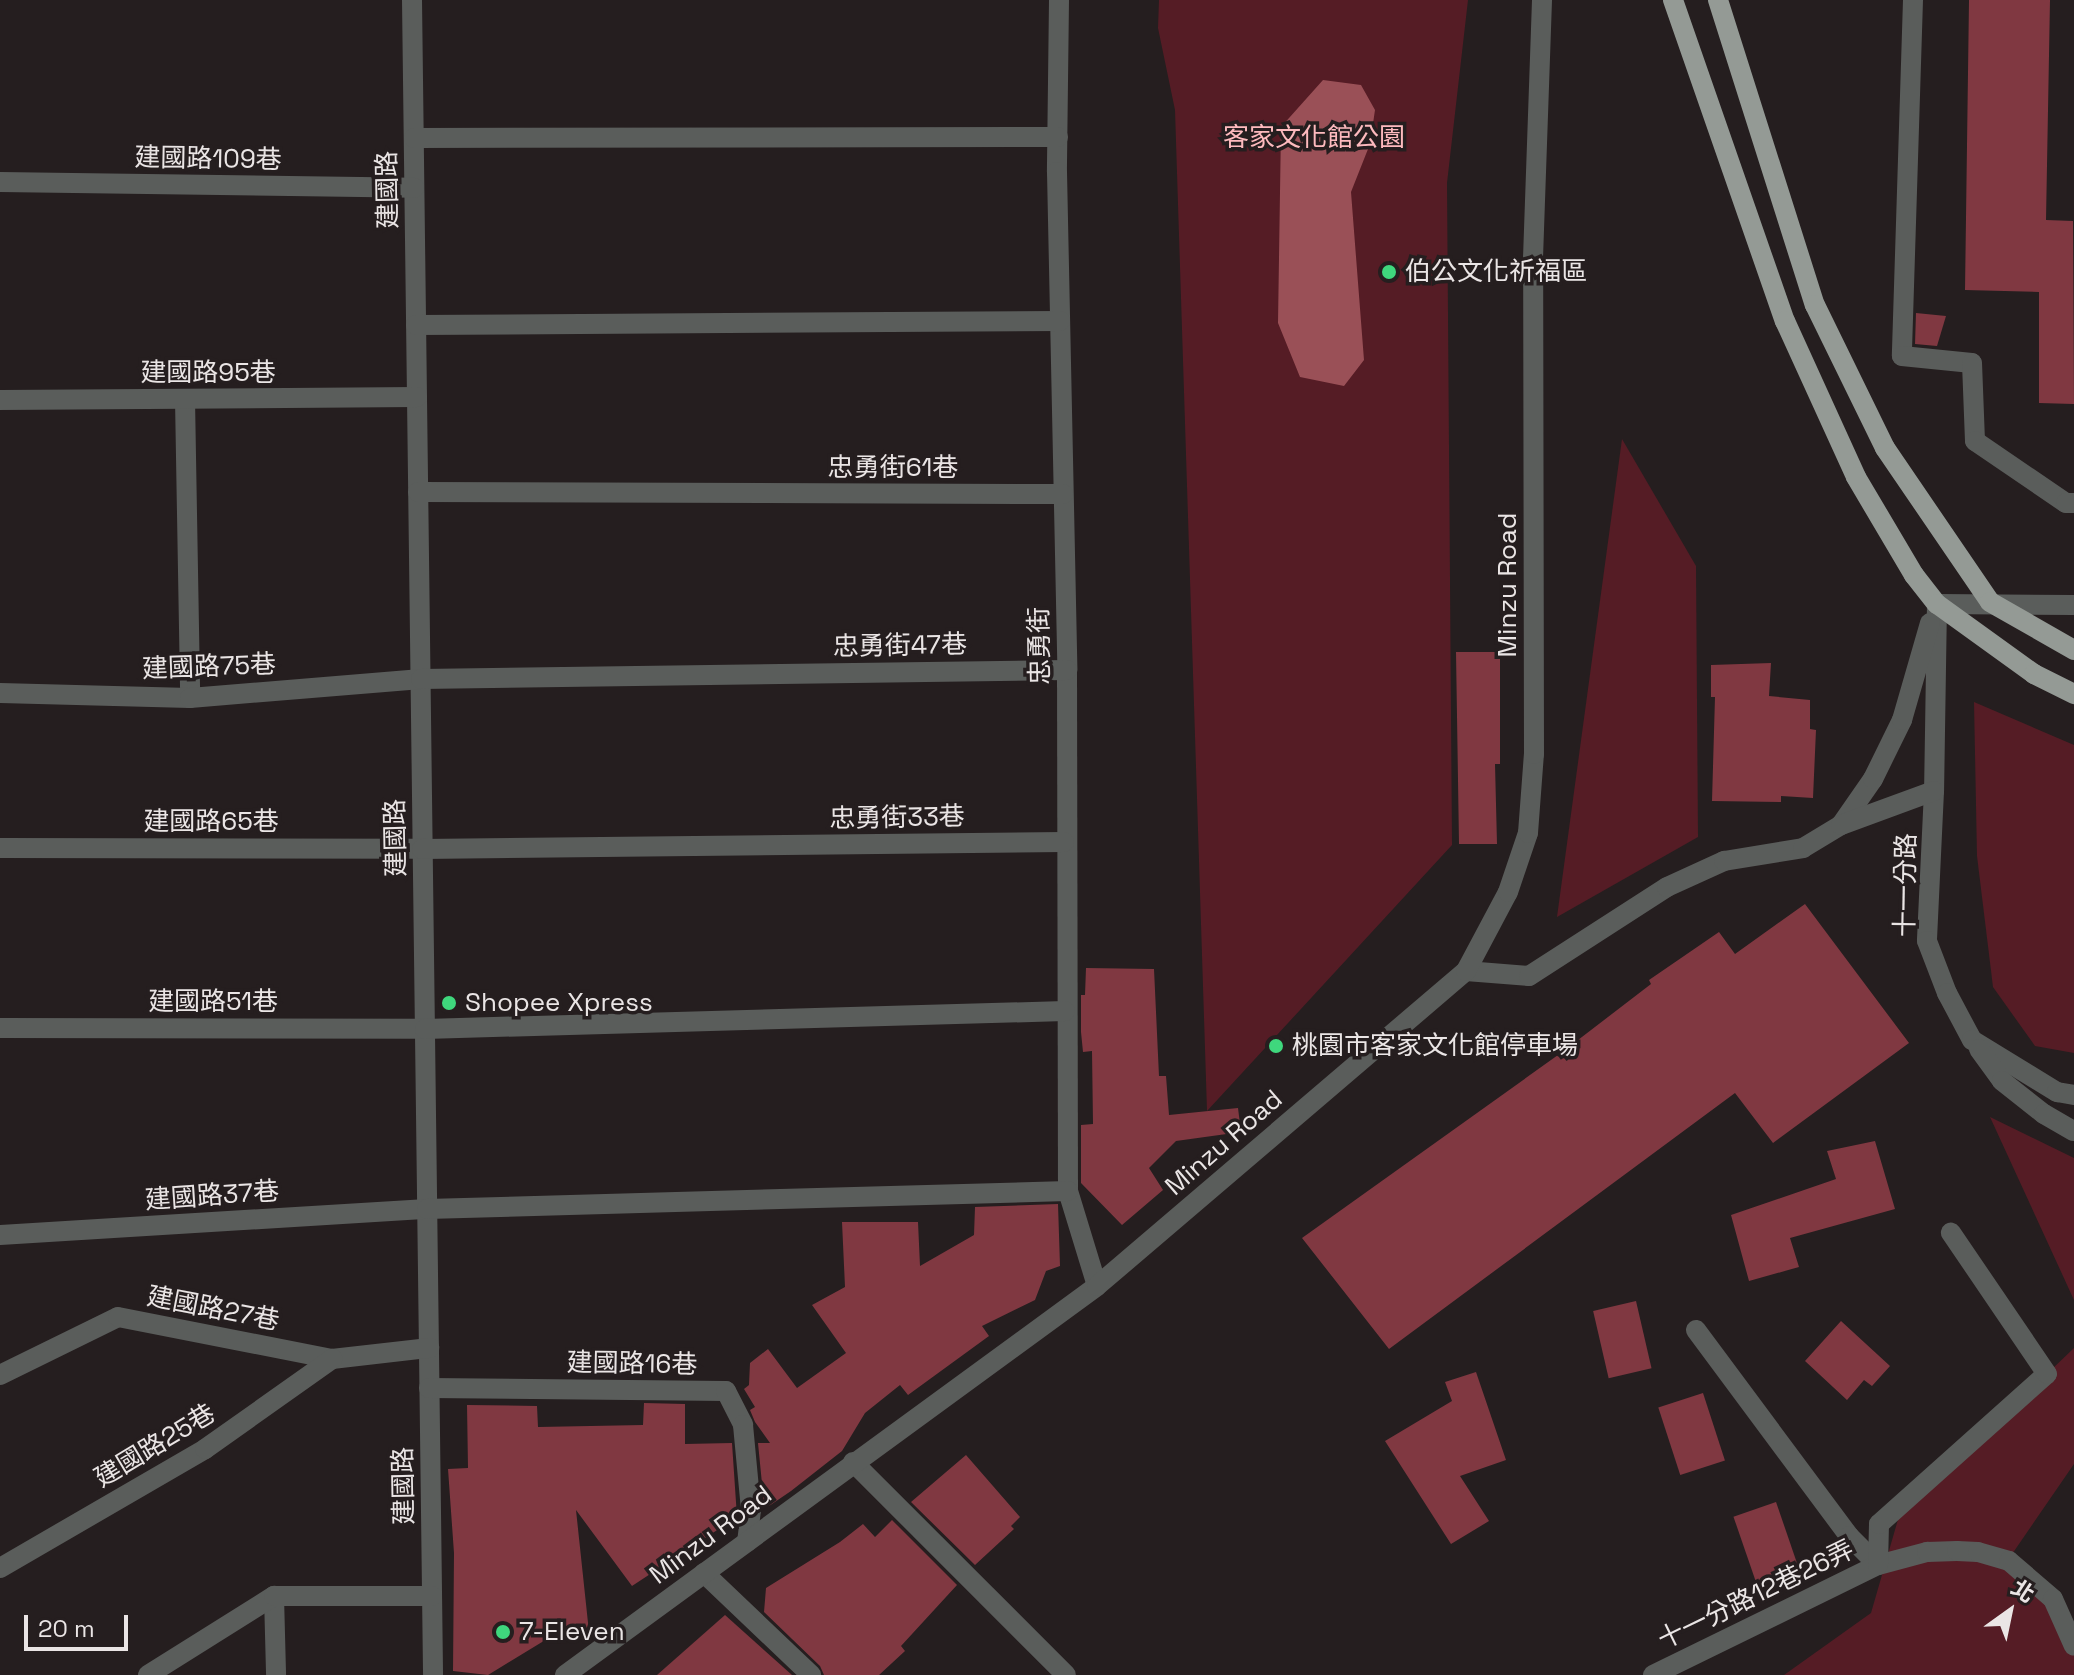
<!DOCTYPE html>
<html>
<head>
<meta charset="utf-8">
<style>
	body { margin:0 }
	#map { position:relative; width:2074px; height:1675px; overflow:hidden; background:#251e1f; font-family:"Space Grotesk","Noto Sans TC",sans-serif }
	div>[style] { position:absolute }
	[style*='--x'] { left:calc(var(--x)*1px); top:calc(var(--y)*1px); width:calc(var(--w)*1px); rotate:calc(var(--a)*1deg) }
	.green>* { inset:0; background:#551c25 }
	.water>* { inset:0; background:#9a5057 }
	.building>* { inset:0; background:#803841; transform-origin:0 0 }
	.minor>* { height:20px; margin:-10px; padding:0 10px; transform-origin:10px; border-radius:10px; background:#5a5d5b }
	.major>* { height:20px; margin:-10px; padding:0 10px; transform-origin:10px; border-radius:10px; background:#949a95 }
	.dots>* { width:22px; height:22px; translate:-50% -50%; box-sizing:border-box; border:4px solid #251e1f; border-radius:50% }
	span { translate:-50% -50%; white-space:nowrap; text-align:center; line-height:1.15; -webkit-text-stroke:7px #251e1f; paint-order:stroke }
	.park-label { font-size:26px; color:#fdbabe }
	.street-label { font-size:26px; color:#eae5e5 }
	.poi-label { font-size:26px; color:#eae5e5 }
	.left { translate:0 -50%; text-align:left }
	.north { position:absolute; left:1970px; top:1571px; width:80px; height:80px; -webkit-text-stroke:6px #251e1f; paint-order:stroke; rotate:33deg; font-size:22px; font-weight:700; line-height:32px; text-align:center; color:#eae5e5 }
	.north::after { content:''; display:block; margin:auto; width:28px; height:36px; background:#eae5e5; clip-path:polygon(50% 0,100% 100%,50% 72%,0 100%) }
	.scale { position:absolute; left:24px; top:1615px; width:104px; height:36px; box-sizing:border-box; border:4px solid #eae5e5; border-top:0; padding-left:10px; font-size:24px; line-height:28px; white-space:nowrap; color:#eae5e5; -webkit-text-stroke:6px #251e1f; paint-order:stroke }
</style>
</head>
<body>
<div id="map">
	<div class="green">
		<div style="clip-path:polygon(1159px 0,1468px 0,1447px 183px,1452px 845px,1207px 1111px,1175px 110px,1158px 28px)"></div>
		<div style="clip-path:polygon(1622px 439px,1696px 566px,1698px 837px,1557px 917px)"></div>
		<div style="clip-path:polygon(1974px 702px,2074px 745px,2074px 1053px,2035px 1046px,1993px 987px,1977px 856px)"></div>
		<div style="clip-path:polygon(1990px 1117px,2074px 1158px,2074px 1300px)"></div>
		<div style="clip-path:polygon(2074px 1348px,2074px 1464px,2008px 1560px,2064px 1610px,2074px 1642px,2074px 1675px,1784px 1675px,1871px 1613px,1899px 1516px)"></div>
	</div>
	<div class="water">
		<div style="clip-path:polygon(1323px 80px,1361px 85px,1375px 110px,1370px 144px,1351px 192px,1364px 360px,1344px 386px,1300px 377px,1278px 323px,1281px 127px)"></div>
	</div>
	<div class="building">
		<div style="clip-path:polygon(1969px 0,2050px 0,2046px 220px,2073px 221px,2074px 404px,2039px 403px,2039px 292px,1965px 290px)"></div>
		<div style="clip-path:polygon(1916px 313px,1946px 316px,1937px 346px,1915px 344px)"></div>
		<div style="clip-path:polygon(1456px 652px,1500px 652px,1500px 764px,1495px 764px,1497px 844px,1459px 844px)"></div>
		<div style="clip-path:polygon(1771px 663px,1769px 696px,1810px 700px,1810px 729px,1816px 730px,1813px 798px,1781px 796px,1781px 802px,1712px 801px,1715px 697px,1711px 697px,1711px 665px)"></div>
		<div style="clip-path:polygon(1805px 904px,1909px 1043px,1773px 1143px,1735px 1093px,1389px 1349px,1302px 1238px,1565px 1050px,1651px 984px,1649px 980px,1719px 932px,1735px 954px)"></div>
		<div style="clip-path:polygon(1086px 968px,1154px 969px,1159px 1076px,1166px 1076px,1169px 1115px,1238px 1108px,1241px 1132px,1176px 1141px,1149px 1168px,1163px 1190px,1122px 1225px,1081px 1183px,1081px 1125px,1093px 1124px,1092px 1051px,1083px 1052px,1081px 1032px,1081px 995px,1085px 995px)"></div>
		<div style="clip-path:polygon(1875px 1141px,1895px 1209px,1790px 1238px,1799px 1267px,1749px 1281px,1731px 1215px,1836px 1179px,1827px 1151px)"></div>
		<div style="clip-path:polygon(1058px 1204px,1060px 1266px,1046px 1271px,1035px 1300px,982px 1326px,989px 1336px,908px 1395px,900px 1385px,865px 1413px,842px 1451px,791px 1491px,769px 1506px,767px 1502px,764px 1504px,758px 1443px,770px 1443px,755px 1422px,750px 1410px,755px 1407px,744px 1389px,749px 1385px,750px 1363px,768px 1349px,797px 1388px,846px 1353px,812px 1305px,845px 1287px,842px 1222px,918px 1222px,920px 1266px,974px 1235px,975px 1207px)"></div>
		<div style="left:1636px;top:1301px;width:69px;height:44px;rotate:77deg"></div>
		<div style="clip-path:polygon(1841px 1321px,1890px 1366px,1872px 1386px,1864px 1380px,1847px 1400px,1805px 1361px)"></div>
		<div style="clip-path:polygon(1476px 1372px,1506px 1460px,1460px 1476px,1489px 1521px,1451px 1544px,1385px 1441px,1452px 1401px,1445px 1382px)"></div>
		<div style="left:1703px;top:1393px;width:71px;height:47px;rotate:72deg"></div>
		<div style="clip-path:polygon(644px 1403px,685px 1404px,685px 1444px,732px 1443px,737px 1517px,632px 1586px,576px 1510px,589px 1632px,570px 1625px,488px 1675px,453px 1671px,454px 1553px,448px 1469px,468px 1468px,467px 1405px,537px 1406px,538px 1427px,643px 1425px)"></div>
		<div style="clip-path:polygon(966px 1455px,1020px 1517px,1011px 1526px,1014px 1529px,975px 1565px,911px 1502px)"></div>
		<div style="left:1776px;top:1502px;width:71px;height:45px;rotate:71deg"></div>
		<div style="clip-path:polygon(892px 1520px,957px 1585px,901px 1646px,905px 1651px,879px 1675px,824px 1675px,820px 1666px,764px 1612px,766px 1588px,840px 1542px,863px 1524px,875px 1537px)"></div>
		<div style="clip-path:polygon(725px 1615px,792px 1675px,657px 1675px)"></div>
	</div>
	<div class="minor">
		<div style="--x:412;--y:0;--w:1675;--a:89.28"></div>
		<div style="--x:1059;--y:0;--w:172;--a:90.7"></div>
		<div style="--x:1057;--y:172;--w:498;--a:88.8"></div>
		<div style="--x:1067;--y:670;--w:521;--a:89.89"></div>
		<div style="--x:1068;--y:1191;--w:99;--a:73"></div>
		<div style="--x:1913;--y:0;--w:356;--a:91.8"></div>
		<div style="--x:1902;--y:356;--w:70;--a:5.7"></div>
		<div style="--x:1972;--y:363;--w:78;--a:87.8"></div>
		<div style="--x:1975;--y:441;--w:110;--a:34.3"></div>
		<div style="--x:2066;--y:503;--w:8;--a:0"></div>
		<div style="--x:414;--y:138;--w:644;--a:-0.09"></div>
		<div style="--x:0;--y:182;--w:414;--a:0.8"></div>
		<div style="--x:416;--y:325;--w:644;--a:-0.36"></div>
		<div style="--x:185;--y:399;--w:299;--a:89"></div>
		<div style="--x:0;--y:400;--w:417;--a:-0.4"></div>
		<div style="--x:418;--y:492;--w:645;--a:0.18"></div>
		<div style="--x:1937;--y:604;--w:187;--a:90.9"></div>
		<div style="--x:1934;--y:791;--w:150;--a:92.7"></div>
		<div style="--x:1927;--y:941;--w:56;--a:69"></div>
		<div style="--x:1947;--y:993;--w:53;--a:62"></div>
		<div style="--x:1972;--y:1040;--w:100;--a:31.5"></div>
		<div style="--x:2057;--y:1092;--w:17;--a:10"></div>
		<div style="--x:1937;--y:604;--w:137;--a:0.4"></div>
		<div style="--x:0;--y:693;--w:190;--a:1.5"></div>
		<div style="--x:190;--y:698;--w:232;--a:-4.7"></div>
		<div style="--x:421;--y:679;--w:646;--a:-0.8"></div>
		<div style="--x:1841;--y:825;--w:56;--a:-55.2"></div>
		<div style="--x:1873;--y:779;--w:66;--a:-63.8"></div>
		<div style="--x:1902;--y:720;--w:101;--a:-73.9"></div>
		<div style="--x:0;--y:848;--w:422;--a:0.1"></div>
		<div style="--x:422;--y:849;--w:642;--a:-0.62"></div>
		<div style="--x:1466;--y:971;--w:63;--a:4.5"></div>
		<div style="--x:1529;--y:976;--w:164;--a:-32.8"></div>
		<div style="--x:1667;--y:887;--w:63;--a:-24.5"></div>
		<div style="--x:1724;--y:861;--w:80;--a:-9.3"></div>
		<div style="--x:1803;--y:848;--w:44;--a:-31.2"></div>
		<div style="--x:1841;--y:825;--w:99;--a:-20.1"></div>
		<div style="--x:0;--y:1028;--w:425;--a:0.1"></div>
		<div style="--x:425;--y:1029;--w:640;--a:-1.61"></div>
		<div style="--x:1979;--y:1049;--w:39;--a:54"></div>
		<div style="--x:2002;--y:1081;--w:53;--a:38.2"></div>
		<div style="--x:2044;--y:1114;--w:34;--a:30"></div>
		<div style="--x:0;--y:1235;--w:428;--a:-3.5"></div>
		<div style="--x:427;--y:1209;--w:641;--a:-1.61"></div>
		<div style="--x:1696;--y:1330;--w:257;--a:53.4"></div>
		<div style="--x:1849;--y:1536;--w:41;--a:45"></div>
		<div style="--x:1878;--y:1565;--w:51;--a:-14.9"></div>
		<div style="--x:1927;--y:1552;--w:30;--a:-2"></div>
		<div style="--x:1957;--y:1551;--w:21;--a:3"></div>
		<div style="--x:1978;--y:1552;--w:32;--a:16"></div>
		<div style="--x:2009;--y:1561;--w:58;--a:40.8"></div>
		<div style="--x:2053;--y:1599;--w:51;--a:65.9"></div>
		<div style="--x:0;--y:1375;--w:131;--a:-26.2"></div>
		<div style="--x:118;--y:1317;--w:218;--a:11.1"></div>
		<div style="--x:332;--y:1359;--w:98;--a:-6.5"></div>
		<div style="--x:429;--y:1388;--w:297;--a:0.6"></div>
		<div style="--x:726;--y:1391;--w:38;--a:63"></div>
		<div style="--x:743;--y:1425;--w:85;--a:84.6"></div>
		<div style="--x:751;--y:1510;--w:32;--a:97"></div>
		<div style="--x:853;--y:1462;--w:301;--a:45"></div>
		<div style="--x:0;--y:1568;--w:237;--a:-30.1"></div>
		<div style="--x:205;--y:1449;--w:156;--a:-35.3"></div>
		<div style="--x:704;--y:1573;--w:148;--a:43.6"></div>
		<div style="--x:274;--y:1596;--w:79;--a:88.5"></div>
		<div style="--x:148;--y:1675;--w:149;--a:-32.1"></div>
		<div style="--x:274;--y:1596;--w:158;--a:0"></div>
		<div style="--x:565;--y:1675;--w:659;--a:-36.17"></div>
		<div style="--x:1097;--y:1286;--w:485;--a:-40.5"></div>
		<div style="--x:1466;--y:971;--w:89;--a:-62"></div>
		<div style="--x:1508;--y:892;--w:62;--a:-71.3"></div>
		<div style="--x:1528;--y:833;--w:79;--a:-85.7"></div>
		<div style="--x:1534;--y:754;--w:496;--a:-90.1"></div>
		<div style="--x:1533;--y:258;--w:258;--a:-88"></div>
		<div style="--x:1653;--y:1675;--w:250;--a:-26.1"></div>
		<div style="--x:1878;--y:1565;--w:41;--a:-88.6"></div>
		<div style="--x:1879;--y:1524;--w:225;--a:-41.8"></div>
		<div style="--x:2047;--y:1374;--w:171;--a:-124.2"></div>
	</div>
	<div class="major">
		<div style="--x:1673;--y:0;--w:340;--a:70.8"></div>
		<div style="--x:1785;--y:321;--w:171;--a:65.5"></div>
		<div style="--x:1856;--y:477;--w:114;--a:59.4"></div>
		<div style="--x:1914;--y:575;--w:37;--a:52"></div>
		<div style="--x:1937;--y:604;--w:120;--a:35.8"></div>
		<div style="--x:2034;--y:674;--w:45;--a:26.6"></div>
		<div style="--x:1718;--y:0;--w:320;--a:72.4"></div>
		<div style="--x:1815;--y:305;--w:159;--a:63.9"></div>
		<div style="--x:1885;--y:448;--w:186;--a:55.7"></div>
		<div style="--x:1990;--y:602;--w:97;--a:29.7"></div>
	</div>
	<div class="dots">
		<div style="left:1389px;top:272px;background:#3fd77d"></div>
		<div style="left:449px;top:1003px;background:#3fd77d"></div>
		<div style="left:1276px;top:1046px;background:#3fd77d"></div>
		<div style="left:503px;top:1632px;background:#3fd77d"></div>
	</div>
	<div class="park-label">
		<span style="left:1314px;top:138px">客家文化館公園</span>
	</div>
	<div class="street-label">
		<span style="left:208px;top:159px;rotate:1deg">建國路109巷</span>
		<span style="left:388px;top:190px;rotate:-91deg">建國路</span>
		<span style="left:208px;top:373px">建國路95巷</span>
		<span style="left:893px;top:468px">忠勇街61巷</span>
		<span style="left:1508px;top:585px;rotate:-90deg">Minzu Road</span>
		<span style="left:900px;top:646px;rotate:-1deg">忠勇街47巷</span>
		<span style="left:1040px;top:646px;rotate:-91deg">忠勇街</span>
		<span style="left:209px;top:667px;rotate:-2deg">建國路75巷</span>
		<span style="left:897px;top:818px;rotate:-1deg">忠勇街33巷</span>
		<span style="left:211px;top:822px">建國路65巷</span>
		<span style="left:396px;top:838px;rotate:-91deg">建國路</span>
		<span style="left:1906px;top:885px;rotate:-89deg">十一分路</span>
		<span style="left:213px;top:1002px">建國路51巷</span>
		<span style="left:1224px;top:1143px;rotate:-41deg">Minzu Road</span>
		<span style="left:212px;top:1196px;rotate:-4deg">建國路37巷</span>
		<span style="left:213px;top:1309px;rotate:11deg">建國路27巷</span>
		<span style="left:632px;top:1364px;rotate:1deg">建國路16巷</span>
		<span style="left:155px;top:1446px;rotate:-31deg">建國路25巷</span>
		<span style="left:404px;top:1486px;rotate:-91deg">建國路</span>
		<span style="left:711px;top:1535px;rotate:-37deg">Minzu Road</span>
		<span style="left:1756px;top:1595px;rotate:-26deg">十一分路12巷26弄</span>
	</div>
	<div class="poi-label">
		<span class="left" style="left:1405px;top:272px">伯公文化祈福區</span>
		<span class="left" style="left:465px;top:1003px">Shopee Xpress</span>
		<span class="left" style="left:1292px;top:1046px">桃園市客家文化館停車場</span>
		<span class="left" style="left:519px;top:1632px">7-Eleven</span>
	</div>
	<div class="north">北</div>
	<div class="scale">20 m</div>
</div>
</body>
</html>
